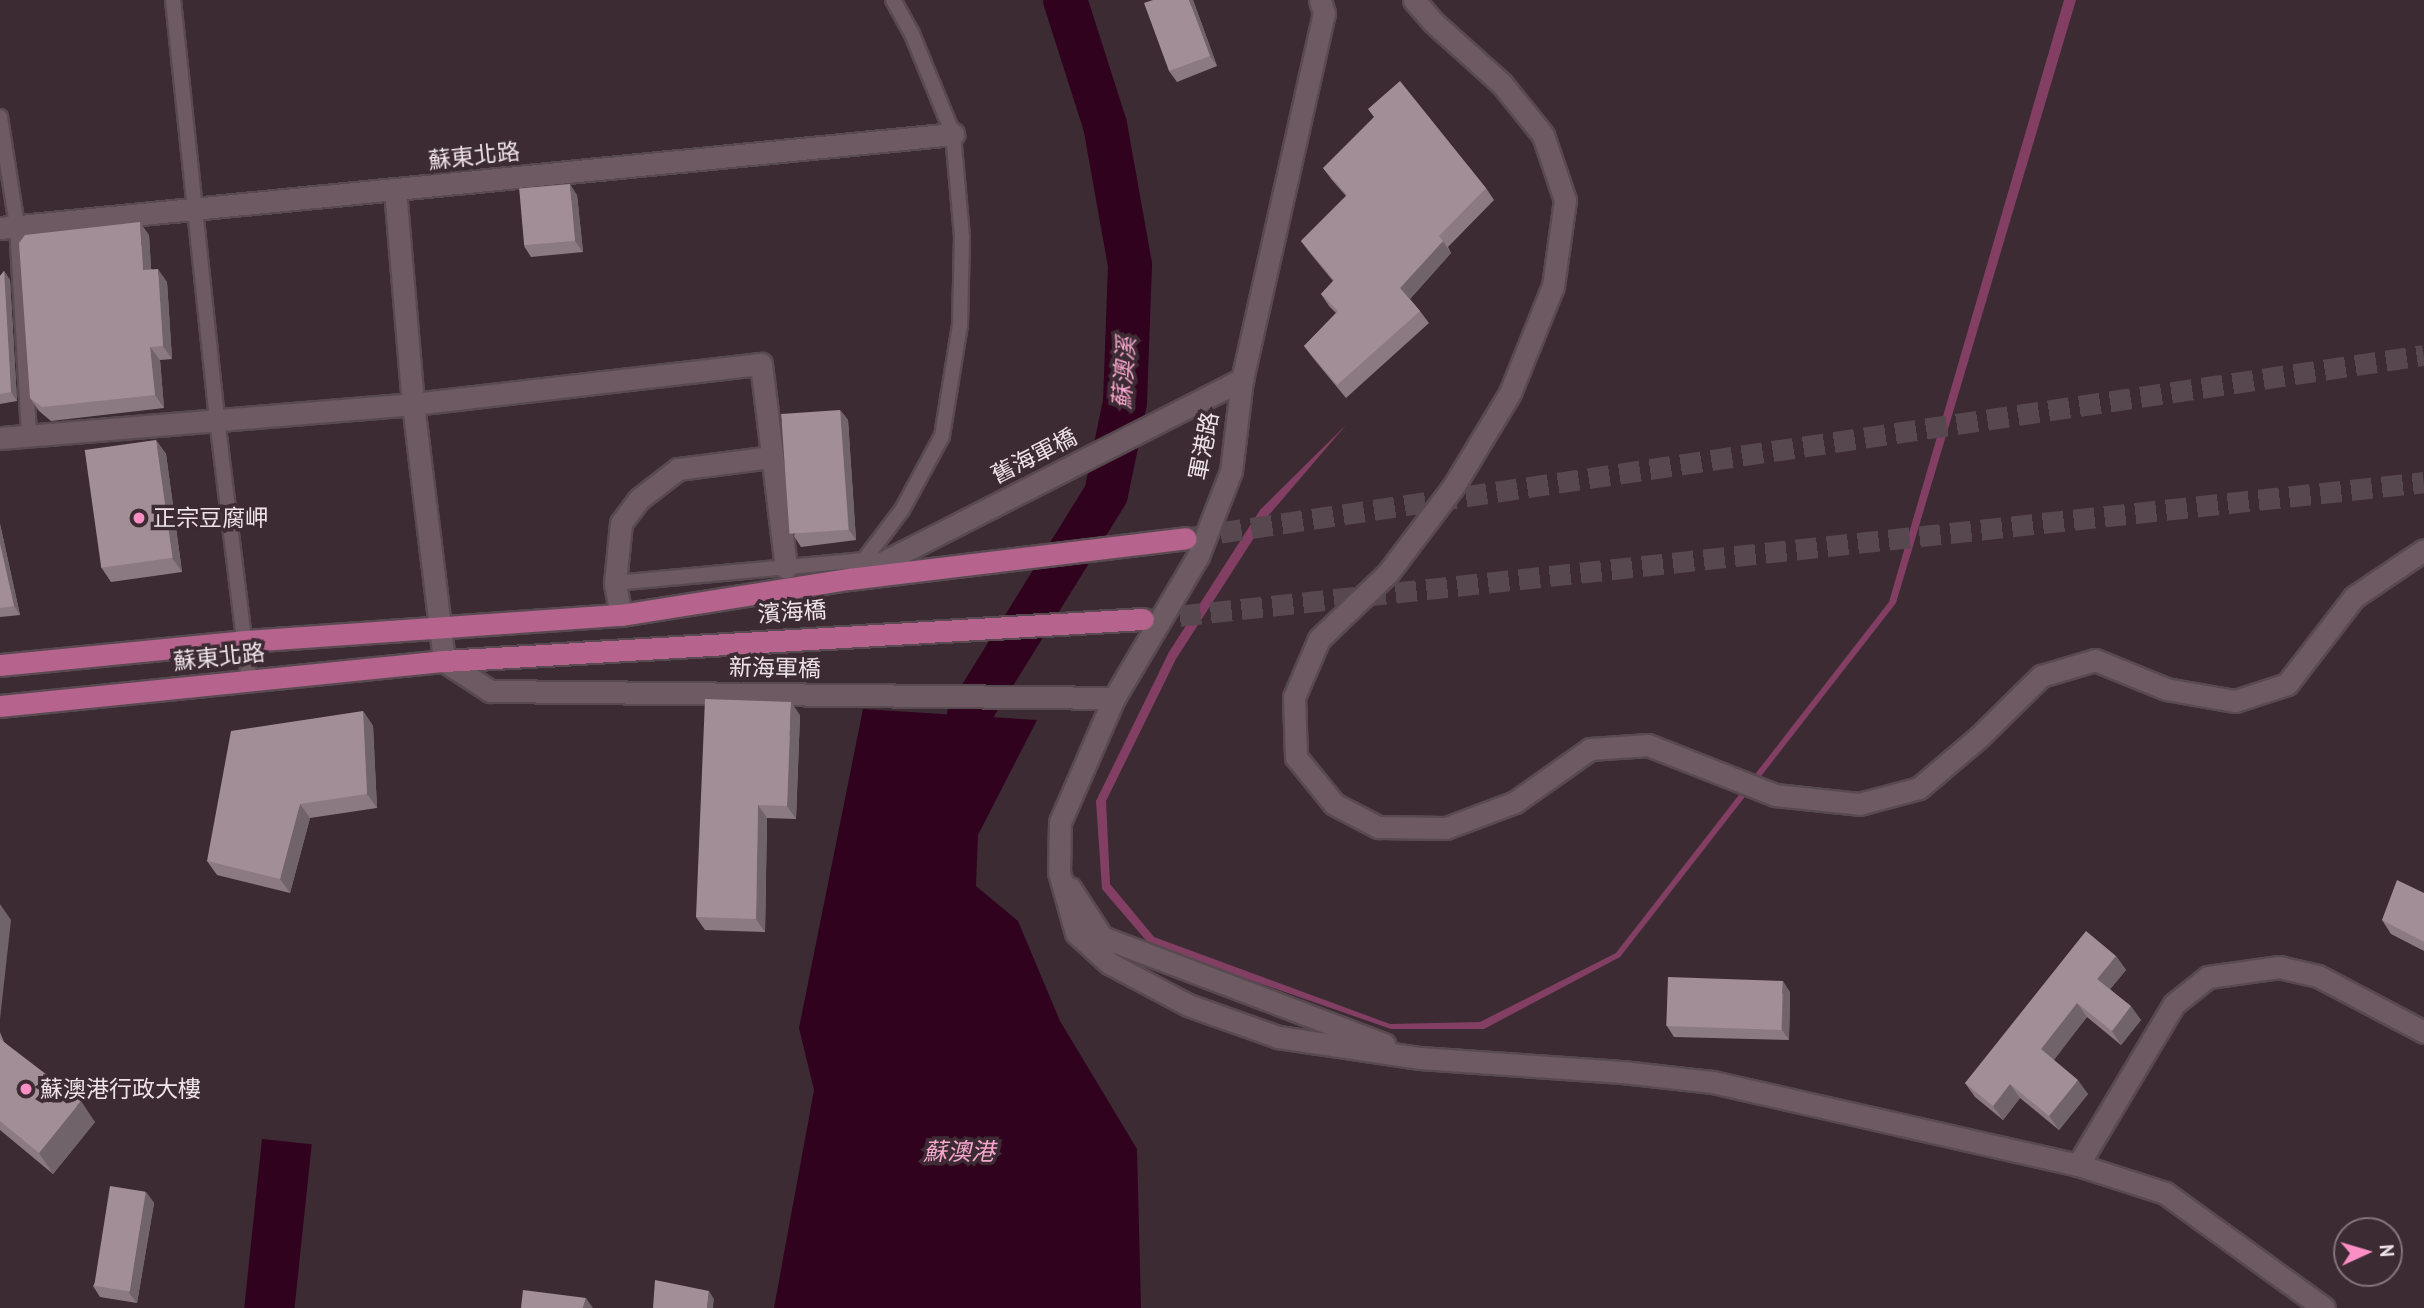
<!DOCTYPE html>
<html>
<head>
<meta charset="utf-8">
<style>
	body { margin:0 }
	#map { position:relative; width:2424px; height:1308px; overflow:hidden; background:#3c2b33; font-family:"PT Sans","Noto Sans TC",sans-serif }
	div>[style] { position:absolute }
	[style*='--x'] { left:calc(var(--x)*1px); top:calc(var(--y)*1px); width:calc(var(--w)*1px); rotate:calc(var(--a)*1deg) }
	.forest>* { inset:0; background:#833f63 }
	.water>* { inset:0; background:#31021e; transform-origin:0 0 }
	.river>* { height:44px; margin:-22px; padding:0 22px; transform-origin:22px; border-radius:22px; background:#31021e }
	.primary-tunnel>* { height:21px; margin-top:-10.5px; transform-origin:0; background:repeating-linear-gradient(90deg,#57474e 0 21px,transparent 0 31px) }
	.roads { filter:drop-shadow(2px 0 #584a50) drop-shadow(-2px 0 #584a50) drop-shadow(0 2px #584a50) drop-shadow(0 -2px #584a50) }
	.service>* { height:14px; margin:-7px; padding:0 7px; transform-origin:7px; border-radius:7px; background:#6d5a62 }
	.minor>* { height:21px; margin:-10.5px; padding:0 10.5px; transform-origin:10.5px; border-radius:10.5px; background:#6d5a62 }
	.primary>* { height:21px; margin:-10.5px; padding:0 10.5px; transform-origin:10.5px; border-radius:10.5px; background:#b6638e }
	.wall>* { inset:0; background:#8b7a82 }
	.shaded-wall>* { inset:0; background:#71636a }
	.building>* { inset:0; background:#a28e97; transform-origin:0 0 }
	.dots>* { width:19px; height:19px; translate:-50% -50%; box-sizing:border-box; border:4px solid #3c2b33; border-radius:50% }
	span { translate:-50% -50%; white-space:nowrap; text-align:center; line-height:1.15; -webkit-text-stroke:7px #3c2b33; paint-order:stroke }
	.street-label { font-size:23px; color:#eee3e7 }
	.poi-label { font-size:23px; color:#eee3e7 }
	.left { translate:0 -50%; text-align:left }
	.water-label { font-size:24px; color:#f7a6cd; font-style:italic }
	.north { position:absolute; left:2333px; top:1217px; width:70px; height:70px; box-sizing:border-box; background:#3c2b33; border:2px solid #83757b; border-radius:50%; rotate:86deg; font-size:19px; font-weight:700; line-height:28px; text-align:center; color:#eee3e7 }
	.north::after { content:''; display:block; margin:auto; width:24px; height:32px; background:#fb8fc5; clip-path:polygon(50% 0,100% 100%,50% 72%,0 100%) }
</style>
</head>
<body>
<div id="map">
	<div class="forest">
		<div style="clip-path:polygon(2064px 0,2076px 0,1896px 603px,1620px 957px,1484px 1029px,1391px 1029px,1150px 945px,1102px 889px,1096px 801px,1169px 652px,1260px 510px,1346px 425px,1268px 516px,1176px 659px,1106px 801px,1110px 884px,1154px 937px,1390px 1024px,1480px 1022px,1616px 953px,1889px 602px)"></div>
	</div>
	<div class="water">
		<div style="clip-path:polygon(863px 709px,1037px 720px,978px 835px,976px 886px,1018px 921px,1060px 1021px,1137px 1149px,1141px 1308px,774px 1308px,814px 1090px,799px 1028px)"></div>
		<div style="left:262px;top:1139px;width:50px;height:170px;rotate:6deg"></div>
	</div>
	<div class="river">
		<div style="--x:969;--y:715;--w:260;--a:-58.2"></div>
		<div style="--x:1106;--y:494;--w:94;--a:-78.3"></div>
		<div style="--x:1125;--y:402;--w:137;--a:-87.9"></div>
		<div style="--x:1130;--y:265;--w:142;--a:-100.1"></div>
		<div style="--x:1105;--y:125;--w:131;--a:-107.7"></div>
	</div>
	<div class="primary-tunnel">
		<div style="--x:1190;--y:537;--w:1247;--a:-8.39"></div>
		<div style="--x:1149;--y:619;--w:1282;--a:-6.13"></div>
	</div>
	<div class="roads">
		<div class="service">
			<div style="--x:173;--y:0;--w:421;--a:84"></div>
			<div style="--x:217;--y:419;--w:263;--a:83"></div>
			<div style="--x:0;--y:117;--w:110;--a:81.1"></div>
			<div style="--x:17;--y:226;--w:209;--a:86.7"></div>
			<div style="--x:615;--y:583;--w:250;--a:-5.3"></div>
			<div style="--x:864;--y:560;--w:63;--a:-52.8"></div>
			<div style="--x:902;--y:510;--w:84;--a:-61.6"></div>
			<div style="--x:942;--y:436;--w:112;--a:-80.8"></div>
			<div style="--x:960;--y:325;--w:88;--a:-88.7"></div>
			<div style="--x:962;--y:237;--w:103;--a:-95"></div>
			<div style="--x:953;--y:134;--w:108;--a:-112.3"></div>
			<div style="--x:912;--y:34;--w:39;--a:-119"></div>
		</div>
		<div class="minor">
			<div style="--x:1320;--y:0;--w:14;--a:73"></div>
			<div style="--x:1324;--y:13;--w:375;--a:102.6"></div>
			<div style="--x:1242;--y:379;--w:93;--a:96.8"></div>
			<div style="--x:1231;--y:471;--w:91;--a:111.2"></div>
			<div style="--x:1198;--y:556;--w:165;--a:120.6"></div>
			<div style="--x:1114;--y:698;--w:135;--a:113.5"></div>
			<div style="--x:1060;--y:822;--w:50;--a:91.1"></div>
			<div style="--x:1059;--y:872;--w:63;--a:74.4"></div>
			<div style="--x:1076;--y:933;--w:45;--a:42.3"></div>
			<div style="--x:1109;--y:963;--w:89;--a:28"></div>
			<div style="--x:1188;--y:1005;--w:96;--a:19.6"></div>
			<div style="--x:1278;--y:1037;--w:144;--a:8.4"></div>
			<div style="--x:1420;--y:1058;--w:202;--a:4"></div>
			<div style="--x:1622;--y:1072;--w:92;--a:6.3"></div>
			<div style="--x:1713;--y:1082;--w:374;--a:12.8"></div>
			<div style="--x:2078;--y:1165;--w:91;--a:17.8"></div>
			<div style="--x:2165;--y:1193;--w:196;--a:35.9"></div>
			<div style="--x:1414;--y:0;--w:29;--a:49"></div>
			<div style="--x:1433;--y:22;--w:93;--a:41.9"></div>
			<div style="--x:1502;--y:84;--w:65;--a:51.2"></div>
			<div style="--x:1543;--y:135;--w:69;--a:71.3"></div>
			<div style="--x:1565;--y:200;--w:87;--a:97.9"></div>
			<div style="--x:1553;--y:286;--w:115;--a:111.9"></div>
			<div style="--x:1510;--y:393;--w:110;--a:121.2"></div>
			<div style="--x:1453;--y:487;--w:108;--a:127.1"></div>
			<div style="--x:1388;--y:573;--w:95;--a:136.3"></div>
			<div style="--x:1319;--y:639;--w:63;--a:113.3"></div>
			<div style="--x:1294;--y:697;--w:60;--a:88.1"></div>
			<div style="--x:1296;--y:757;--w:60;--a:51"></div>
			<div style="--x:1334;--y:804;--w:50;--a:27.6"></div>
			<div style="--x:1378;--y:827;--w:68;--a:0.8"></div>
			<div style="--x:1446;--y:828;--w:74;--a:-20.6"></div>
			<div style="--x:1515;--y:802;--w:92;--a:-35.2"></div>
			<div style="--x:1590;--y:749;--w:58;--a:-3.9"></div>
			<div style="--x:1648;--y:745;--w:136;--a:21.5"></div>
			<div style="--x:1775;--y:795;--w:84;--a:6.1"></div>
			<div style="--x:1859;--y:804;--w:62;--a:-14.9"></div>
			<div style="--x:1919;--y:788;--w:80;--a:-40.4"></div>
			<div style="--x:1980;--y:736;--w:86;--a:-44.5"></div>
			<div style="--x:2041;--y:676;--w:56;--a:-16.5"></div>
			<div style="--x:2095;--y:660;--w:77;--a:22.2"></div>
			<div style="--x:2166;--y:689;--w:70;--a:9.9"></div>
			<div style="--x:2235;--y:701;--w:55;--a:-18.1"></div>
			<div style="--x:2287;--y:684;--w:110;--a:-52.4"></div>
			<div style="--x:2354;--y:597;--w:84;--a:-33.9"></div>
			<div style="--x:395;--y:190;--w:215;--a:85.2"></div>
			<div style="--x:413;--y:404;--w:259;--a:83.1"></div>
			<div style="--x:444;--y:661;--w:55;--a:33.1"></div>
			<div style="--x:490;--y:691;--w:624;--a:0.64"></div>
			<div style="--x:0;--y:228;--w:958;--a:-5.63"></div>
			<div style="--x:0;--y:438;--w:414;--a:-4.7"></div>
			<div style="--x:413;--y:404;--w:350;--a:-6.6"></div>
			<div style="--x:761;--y:364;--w:205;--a:83"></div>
			<div style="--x:854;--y:577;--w:436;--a:-27"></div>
			<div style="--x:621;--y:615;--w:33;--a:-101"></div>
			<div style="--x:615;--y:583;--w:60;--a:-84.3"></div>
			<div style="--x:621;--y:523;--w:30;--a:-53"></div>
			<div style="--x:639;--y:499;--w:49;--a:-37.6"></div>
			<div style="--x:678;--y:469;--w:94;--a:-7.4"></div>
			<div style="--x:1070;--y:888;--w:59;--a:56.9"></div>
			<div style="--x:1102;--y:937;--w:302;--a:20.8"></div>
			<div style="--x:2078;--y:1165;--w:187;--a:-59.2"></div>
			<div style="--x:2174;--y:1004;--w:43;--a:-38.5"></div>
			<div style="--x:2208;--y:977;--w:72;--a:-8"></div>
			<div style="--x:2279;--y:967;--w:40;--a:13"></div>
			<div style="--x:2318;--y:976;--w:120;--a:27.8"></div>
		</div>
		<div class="primary">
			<div style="--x:0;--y:665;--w:247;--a:-5.6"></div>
			<div style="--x:246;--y:641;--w:376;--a:-4"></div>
			<div style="--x:621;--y:615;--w:231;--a:-9"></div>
			<div style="--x:849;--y:579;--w:339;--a:-6.9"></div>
			<div style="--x:0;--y:706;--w:446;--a:-5.8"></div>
			<div style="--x:444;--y:661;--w:700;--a:-3.44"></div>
		</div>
	</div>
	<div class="wall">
		<div style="clip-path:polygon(1193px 0,1217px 66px,1177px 82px,1169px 71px)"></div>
		<div style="clip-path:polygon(1323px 168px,1486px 188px,1494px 200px,1448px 247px,1451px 253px,1410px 299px,1420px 311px,1429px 323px,1346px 398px,1313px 358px,1304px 346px,1336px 313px,1329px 306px,1321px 294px,1333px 281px,1310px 253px,1301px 241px,1346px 196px,1332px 180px)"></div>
		<div style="clip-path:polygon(577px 195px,583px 252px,531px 257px,524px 246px)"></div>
		<div style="clip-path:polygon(149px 235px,151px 269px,167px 282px,172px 359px,160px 360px,164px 408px,51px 421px,39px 411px,30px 398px)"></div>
		<div style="clip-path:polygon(0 271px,0 276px,4px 271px,10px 280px,17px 401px,0 404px)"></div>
		<div style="clip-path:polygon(840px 410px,848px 420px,856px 540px,801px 547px,794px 536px)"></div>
		<div style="clip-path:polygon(156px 440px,166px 454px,182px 572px,111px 582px,101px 567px)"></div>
		<div style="clip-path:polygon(0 524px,20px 615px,0 617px)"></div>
		<div style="clip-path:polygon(363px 711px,373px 726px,377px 808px,310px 818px,290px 893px,217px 875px,207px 861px)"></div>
		<div style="clip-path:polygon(800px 715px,796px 819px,767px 818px,765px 932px,705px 930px,696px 917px)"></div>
		<div style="clip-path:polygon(2424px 893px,2424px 951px,2391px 934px,2382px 920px)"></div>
		<div style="clip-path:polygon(2116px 956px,2126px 970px,2110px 989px,2141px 1020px,2121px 1045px,2087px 1017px,2053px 1060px,2088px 1094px,2059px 1130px,2020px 1098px,2003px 1120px,1975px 1097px,1965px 1083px)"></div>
		<div style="clip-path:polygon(1790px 992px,1789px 1040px,1674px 1037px,1667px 1026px)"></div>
		<div style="clip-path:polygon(0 1032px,4px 1042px,95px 1122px,53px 1174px,0 1130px)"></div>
		<div style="clip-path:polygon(146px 1192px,154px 1203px,137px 1303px,100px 1297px,93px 1286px)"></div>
	</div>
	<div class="shaded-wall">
		<div style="clip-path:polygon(1189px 0,1193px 0,1217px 66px,1210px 56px)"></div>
		<div style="clip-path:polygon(570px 184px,577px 195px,583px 252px,575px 241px)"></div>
		<div style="clip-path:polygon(140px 222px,149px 235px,152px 283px,143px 270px)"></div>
		<div style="clip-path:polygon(1443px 241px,1451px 253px,1409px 300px,1400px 288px)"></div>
		<div style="clip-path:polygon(158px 269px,167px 282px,172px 359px,163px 346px)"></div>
		<div style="clip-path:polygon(4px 271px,10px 280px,17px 401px,11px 392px)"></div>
		<div style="clip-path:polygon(150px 347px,160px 360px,164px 408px,155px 395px)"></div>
		<div style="clip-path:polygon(840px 410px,848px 420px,856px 540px,849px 530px)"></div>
		<div style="clip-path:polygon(156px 440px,166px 454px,182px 572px,172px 558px)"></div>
		<div style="clip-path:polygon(0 524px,20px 615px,14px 606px,0 544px)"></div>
		<div style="clip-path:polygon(791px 702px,800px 715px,796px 819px,787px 806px)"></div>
		<div style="clip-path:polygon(363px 711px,373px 726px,377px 808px,367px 794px)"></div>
		<div style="clip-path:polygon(300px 804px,310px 818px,290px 893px,280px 879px)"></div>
		<div style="clip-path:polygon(758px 805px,767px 818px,765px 932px,756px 919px)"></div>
		<div style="clip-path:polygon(0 904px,11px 920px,0 1019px)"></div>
		<div style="clip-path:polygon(2116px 956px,2126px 970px,2107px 993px,2097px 979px)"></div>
		<div style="clip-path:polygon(1783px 981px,1790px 992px,1789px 1040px,1782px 1030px)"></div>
		<div style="clip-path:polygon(2077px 1003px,2087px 1017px,2051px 1064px,2041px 1049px)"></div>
		<div style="clip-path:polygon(2131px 1006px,2141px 1020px,2121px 1045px,2112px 1031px)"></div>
		<div style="clip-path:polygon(2078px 1080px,2088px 1094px,2059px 1130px,2049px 1116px)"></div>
		<div style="clip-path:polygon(2010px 1084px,2020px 1098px,2003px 1120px,1993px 1106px)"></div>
		<div style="clip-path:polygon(81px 1101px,95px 1122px,53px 1174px,39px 1153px)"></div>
		<div style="clip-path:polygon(146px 1192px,154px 1203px,137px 1303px,129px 1293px)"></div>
		<div style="clip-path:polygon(709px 1291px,714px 1299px,713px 1308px,707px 1308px)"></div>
		<div style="clip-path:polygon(586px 1298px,593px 1308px,583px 1308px)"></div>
	</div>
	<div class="building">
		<div style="clip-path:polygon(1153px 0,1189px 0,1210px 56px,1169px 71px,1144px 3px)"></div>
		<div style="clip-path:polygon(1400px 81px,1486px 188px,1439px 236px,1443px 241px,1400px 288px,1420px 311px,1337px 385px,1304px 346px,1338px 311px,1321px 294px,1334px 280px,1301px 241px,1347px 195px,1323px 168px,1374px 117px,1368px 109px)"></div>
		<div style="left:570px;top:184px;width:57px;height:51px;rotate:85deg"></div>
		<div style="clip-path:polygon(140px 222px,143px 270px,158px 269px,163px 346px,150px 347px,155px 395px,42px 407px,30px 398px,19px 243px,25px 235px)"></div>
		<div style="clip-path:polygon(4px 271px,11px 392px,0 394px,0 276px)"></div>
		<div style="left:840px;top:410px;width:120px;height:59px;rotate:86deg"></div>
		<div style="left:156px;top:440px;width:119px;height:72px;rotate:82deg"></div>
		<div style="clip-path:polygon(0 544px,14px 606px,0 608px)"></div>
		<div style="clip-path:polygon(705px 699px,791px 702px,787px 806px,758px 805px,756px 919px,696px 917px)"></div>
		<div style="clip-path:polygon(363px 711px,367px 794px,300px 804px,280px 879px,207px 861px,231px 731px)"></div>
		<div style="clip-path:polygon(2397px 880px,2424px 893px,2424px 942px,2382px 920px)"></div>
		<div style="clip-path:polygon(2086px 931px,2116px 956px,2097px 979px,2131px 1006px,2112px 1031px,2077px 1003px,2041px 1049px,2078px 1080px,2049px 1116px,2010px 1084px,1993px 1106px,1965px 1083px)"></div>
		<div style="left:1668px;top:977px;width:115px;height:49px;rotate:2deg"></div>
		<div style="clip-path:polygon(0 1039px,81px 1101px,39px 1153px,0 1121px)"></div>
		<div style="left:110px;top:1186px;width:36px;height:101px;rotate:9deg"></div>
		<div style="clip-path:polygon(655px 1280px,709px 1291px,707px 1308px,653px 1308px)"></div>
		<div style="clip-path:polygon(523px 1290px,586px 1298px,583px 1308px,521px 1308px)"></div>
	</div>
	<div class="dots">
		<div style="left:139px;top:518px;background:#fb8fc5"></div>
		<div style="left:26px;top:1089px;background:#fb8fc5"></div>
	</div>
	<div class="street-label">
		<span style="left:474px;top:156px;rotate:-6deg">蘇東北路</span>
		<span style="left:1204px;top:446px;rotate:-79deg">軍港路</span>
		<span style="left:1034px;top:456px;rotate:-27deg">舊海軍橋</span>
		<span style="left:792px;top:612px;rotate:-4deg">濱海橋</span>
		<span style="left:219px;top:657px;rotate:-6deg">蘇東北路</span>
		<span style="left:775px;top:668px;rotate:1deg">新海軍橋</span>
	</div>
	<div class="poi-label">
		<span class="left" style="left:153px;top:518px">正宗豆腐岬</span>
		<span class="left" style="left:40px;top:1089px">蘇澳港行政大樓</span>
	</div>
	<div class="water-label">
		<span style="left:1124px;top:373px;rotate:-86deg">蘇澳溪</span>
		<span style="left:959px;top:1152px">蘇澳港</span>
	</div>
	<div class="north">N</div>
</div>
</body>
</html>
